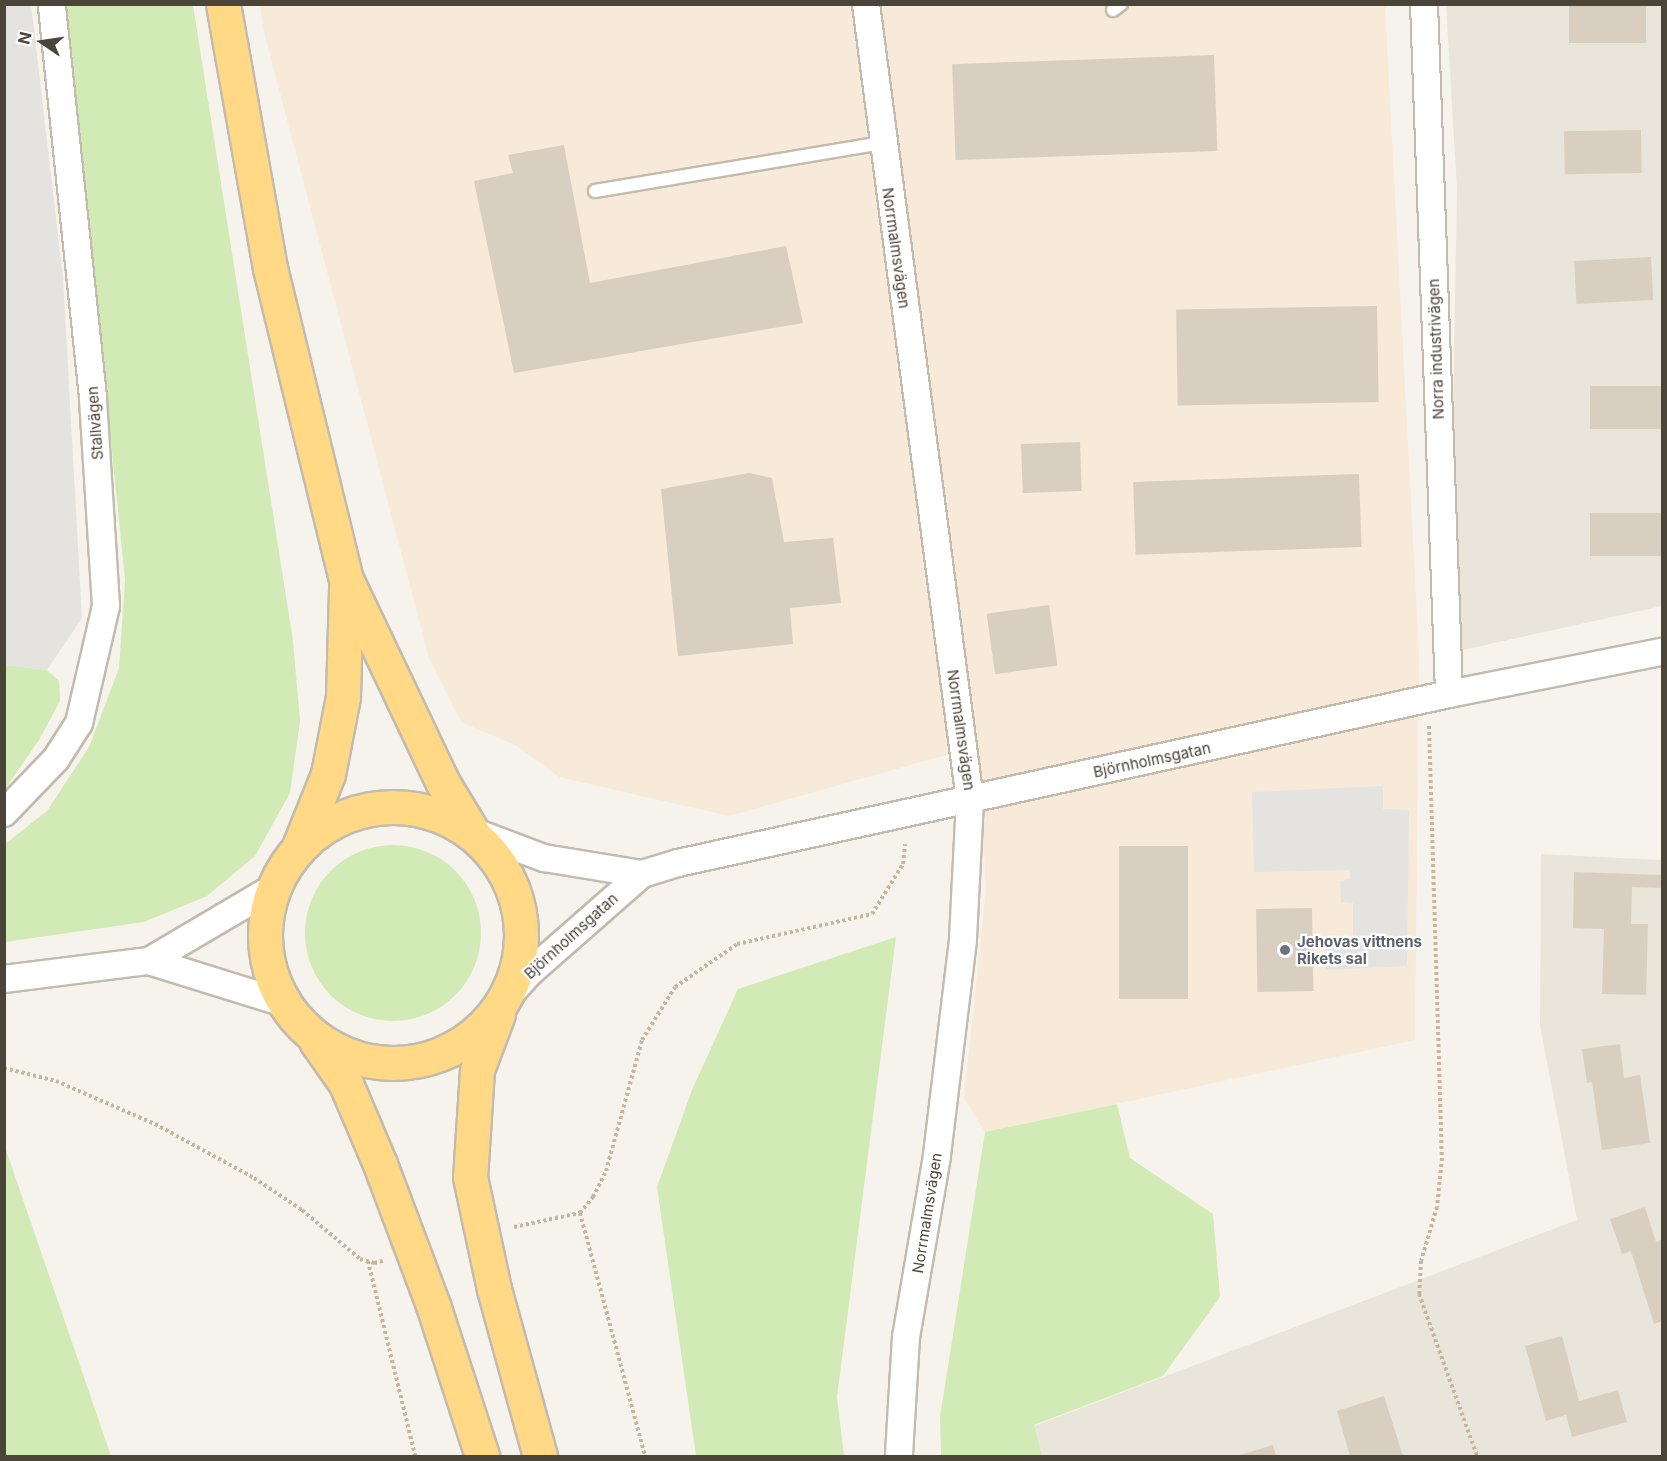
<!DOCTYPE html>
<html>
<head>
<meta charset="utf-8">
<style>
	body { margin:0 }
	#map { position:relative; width:1667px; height:1461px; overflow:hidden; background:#f6f3ec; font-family:Inter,sans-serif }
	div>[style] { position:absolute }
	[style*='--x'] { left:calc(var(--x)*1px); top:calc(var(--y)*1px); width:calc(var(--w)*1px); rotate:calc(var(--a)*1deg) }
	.residential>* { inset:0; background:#eae5da }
	.commercial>* { inset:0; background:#f7ead8 }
	.green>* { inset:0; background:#d2eab5 }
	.round { border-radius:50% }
	.parking>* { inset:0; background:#e5e3e0 }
	.building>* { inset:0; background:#d8cfc1; transform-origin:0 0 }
	.path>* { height:4px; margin-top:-2px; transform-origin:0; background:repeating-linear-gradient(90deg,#c4b79f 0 3px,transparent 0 6px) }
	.roads { filter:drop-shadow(2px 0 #c2bbae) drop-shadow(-2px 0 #c2bbae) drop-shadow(0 2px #c2bbae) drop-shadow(0 -2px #c2bbae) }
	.service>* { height:12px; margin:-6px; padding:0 6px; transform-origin:6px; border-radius:6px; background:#fff }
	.minor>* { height:26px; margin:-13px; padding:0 13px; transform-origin:13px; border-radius:13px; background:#fff }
	.trunk>* { height:33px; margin:-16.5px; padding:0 16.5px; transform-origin:16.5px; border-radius:16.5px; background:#ffd985 }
	.trunk>.ring { margin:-16.5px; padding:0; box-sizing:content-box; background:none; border:33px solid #ffd985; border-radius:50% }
	.dots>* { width:16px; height:16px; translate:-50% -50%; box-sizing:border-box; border:3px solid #fff; border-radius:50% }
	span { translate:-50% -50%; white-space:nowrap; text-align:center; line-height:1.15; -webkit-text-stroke:4.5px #fff; paint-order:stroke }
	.street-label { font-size:15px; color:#4b4439 }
	.worship-label { font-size:15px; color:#5b616d; font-weight:700 }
	.left { translate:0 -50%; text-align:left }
	.frame { position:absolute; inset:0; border:6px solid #4b4439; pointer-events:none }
	.north { position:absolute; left:12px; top:12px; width:60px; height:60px; -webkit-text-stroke:4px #fff; paint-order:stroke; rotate:283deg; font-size:16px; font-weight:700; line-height:24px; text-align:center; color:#4b4439 }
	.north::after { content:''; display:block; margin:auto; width:21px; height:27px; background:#4b4439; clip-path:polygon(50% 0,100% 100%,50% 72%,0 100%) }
</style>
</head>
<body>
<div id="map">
	<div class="residential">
		<div style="clip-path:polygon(1446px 5px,1662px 5px,1662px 606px,1449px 653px,1457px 188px)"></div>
		<div style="clip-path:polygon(1541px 854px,1662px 860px,1662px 1456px,1042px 1456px,1034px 1426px,1577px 1220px,1540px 1025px)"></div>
	</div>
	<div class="commercial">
		<div style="clip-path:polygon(260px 5px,1385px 5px,1419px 654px,1415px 1040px,985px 1132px,964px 1098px,986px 890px,978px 746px,729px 816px,559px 777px,517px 746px,461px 722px,429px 658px,265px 36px)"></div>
	</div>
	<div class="green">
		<div style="clip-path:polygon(67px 5px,193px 5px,293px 641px,300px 721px,290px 793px,255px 856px,207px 896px,144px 922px,5px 942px,5px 844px,47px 811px,89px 747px,119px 668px,125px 580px)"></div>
		<div style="clip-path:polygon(5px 665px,47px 670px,59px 681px,60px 701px,39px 740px,5px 789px)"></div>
		<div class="round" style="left:305px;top:845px;width:176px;height:176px"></div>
		<div style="clip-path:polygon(896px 937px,837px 1397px,844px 1456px,696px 1456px,657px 1187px,692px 1090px,738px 989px)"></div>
		<div style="clip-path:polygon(1117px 1104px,1130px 1158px,1213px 1214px,1220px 1297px,1163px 1376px,1034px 1425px,1042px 1456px,941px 1456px,940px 1417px,985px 1132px)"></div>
		<div style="clip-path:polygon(4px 1147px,5px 1147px,111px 1456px,5px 1456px)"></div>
	</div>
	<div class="parking">
		<div style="clip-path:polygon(31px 4px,63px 278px,82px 618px,47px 670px,4px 665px,4px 5px)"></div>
		<div style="clip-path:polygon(1383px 786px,1383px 809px,1409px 810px,1407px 966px,1326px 970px,1326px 943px,1353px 941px,1353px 903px,1341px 902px,1340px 881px,1350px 879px,1350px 870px,1254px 872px,1252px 792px)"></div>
	</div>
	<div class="building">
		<div style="left:1569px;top:4px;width:77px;height:39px"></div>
		<div style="left:1214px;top:55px;width:96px;height:262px;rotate:88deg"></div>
		<div style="left:1641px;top:130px;width:43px;height:77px;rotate:89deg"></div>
		<div style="clip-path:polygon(564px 145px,590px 283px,786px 246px,803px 323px,514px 373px,474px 181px,513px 173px,508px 155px)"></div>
		<div style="left:1651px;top:257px;width:43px;height:77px;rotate:87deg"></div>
		<div style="left:1377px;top:306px;width:96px;height:201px;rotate:89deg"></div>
		<div style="left:1662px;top:386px;width:43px;height:72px;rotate:90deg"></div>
		<div style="left:1080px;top:442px;width:49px;height:59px;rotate:88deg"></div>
		<div style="clip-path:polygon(749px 473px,772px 478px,784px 542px,833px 538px,841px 603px,790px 608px,793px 644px,678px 656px,661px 489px)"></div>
		<div style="left:1359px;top:474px;width:73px;height:226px;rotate:88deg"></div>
		<div style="left:1662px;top:513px;width:43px;height:72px;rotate:90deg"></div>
		<div style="left:1049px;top:605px;width:61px;height:63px;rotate:82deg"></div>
		<div style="left:1119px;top:846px;width:69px;height:153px"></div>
		<div style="clip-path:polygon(1574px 872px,1662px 875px,1662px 888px,1632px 887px,1631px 924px,1648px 924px,1646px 995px,1602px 994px,1604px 929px,1573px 928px)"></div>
		<div style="left:1312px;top:908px;width:83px;height:56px;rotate:89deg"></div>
		<div style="clip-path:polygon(1620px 1044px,1624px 1078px,1640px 1075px,1650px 1143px,1602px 1150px,1592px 1082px,1587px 1083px,1582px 1049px)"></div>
		<div style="clip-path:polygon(1645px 1207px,1656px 1242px,1662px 1240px,1662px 1321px,1654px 1324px,1631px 1251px,1622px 1254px,1610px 1219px)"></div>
		<div style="clip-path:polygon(1562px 1336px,1579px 1401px,1618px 1390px,1627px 1422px,1572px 1437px,1566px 1415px,1546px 1421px,1525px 1346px)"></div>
		<div style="clip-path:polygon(1384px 1396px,1403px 1456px,1350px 1456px,1337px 1411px)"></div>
		<div style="clip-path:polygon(1273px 1445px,1276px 1456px,1237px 1456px)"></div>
	</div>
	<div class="path">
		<div style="--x:1429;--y:726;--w:432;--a:88.3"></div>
		<div style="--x:1442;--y:1158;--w:49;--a:95.8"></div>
		<div style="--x:1437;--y:1207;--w:56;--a:106.5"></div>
		<div style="--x:1421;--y:1261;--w:33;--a:93"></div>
		<div style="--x:1419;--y:1294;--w:172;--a:70.3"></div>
		<div style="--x:4;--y:1068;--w:54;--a:14"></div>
		<div style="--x:56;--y:1081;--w:108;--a:23.5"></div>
		<div style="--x:155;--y:1124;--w:113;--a:28.6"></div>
		<div style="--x:254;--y:1178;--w:58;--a:33.7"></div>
		<div style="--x:302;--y:1210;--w:76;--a:40.2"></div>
		<div style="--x:360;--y:1259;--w:15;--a:16"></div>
		<div style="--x:374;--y:1263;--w:9;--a:-13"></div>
		<div style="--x:580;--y:1213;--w:252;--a:75"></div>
		<div style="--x:514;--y:1227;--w:67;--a:-12"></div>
		<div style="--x:580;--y:1213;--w:21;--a:-51"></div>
		<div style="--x:593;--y:1197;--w:29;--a:-63"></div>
		<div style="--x:606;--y:1171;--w:136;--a:-74.6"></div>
		<div style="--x:642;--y:1040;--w:62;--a:-58.1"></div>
		<div style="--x:675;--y:987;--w:75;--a:-34.7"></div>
		<div style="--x:737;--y:944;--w:138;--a:-12.5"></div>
		<div style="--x:872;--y:914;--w:59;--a:-58.2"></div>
		<div style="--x:903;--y:864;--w:20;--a:-84"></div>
		<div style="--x:368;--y:1261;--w:201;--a:76.4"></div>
	</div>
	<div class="roads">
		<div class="service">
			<div style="--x:1113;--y:10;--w:10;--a:-37"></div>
			<div style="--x:595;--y:191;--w:291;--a:-9.5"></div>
		</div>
		<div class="minor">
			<div style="--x:866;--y:4;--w:803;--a:82.56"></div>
			<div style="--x:970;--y:800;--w:140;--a:92.9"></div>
			<div style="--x:963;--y:940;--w:218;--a:96.9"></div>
			<div style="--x:937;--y:1156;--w:184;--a:99.7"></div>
			<div style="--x:906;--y:1337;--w:119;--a:93.4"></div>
			<div style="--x:1424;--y:4;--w:690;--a:87.92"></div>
			<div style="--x:4;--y:813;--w:75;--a:-46.1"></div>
			<div style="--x:56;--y:759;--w:43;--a:-57.4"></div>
			<div style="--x:79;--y:723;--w:120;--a:-77"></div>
			<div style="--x:106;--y:606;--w:209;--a:-93.6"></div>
			<div style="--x:93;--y:397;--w:395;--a:-96"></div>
			<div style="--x:472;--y:831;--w:77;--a:20.6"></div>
			<div style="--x:544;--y:858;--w:99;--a:9.3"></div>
			<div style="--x:149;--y:961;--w:144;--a:-30.5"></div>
			<div style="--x:4;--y:979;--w:146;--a:-7.1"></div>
			<div style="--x:149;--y:961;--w:145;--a:17.3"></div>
			<div style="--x:503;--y:1002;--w:38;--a:-48"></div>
			<div style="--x:528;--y:974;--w:152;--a:-41.3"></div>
			<div style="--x:642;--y:874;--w:38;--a:-17"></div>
			<div style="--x:678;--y:863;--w:789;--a:-12.36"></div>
			<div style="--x:1449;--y:694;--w:217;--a:-11.2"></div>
		</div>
		<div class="trunk">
			<div style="--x:223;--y:4;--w:268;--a:79.9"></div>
			<div style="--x:270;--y:268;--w:320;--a:76.3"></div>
			<div style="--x:346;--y:579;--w:226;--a:64.6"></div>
			<div style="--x:443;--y:783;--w:56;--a:58.9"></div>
			<div class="ring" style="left:265px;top:807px;width:223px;height:223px"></div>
			<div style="--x:298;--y:849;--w:81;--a:-68.2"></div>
			<div style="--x:328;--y:774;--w:78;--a:-79"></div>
			<div style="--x:343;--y:697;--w:110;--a:-88.4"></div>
			<div style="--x:498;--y:1014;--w:60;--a:110.6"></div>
			<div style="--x:477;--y:1070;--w:107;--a:93.7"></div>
			<div style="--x:470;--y:1177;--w:115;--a:77.9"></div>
			<div style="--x:494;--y:1289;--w:173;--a:74.6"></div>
			<div style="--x:316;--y:1041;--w:52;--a:55.1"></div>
			<div style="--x:346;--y:1084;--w:87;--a:67"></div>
			<div style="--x:380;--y:1164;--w:154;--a:69.4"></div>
			<div style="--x:434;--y:1308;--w:156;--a:72"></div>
		</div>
	</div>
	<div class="dots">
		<div style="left:1285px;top:950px;background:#6b7280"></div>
	</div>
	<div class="street-label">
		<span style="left:896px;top:248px;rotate:82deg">Norrmalmsvägen</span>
		<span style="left:1436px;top:349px;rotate:-92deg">Norra industrivägen</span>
		<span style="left:95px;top:423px;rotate:-94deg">Stallvägen</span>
		<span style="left:961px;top:730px;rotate:82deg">Norrmalmsvägen</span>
		<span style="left:1152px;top:760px;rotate:-12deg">Björnholmsgatan</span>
		<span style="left:571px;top:936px;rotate:-42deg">Björnholmsgatan</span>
		<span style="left:927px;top:1213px;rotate:-81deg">Norrmalmsvägen</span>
	</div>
	<div class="worship-label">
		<span class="left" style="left:1297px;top:950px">Jehovas vittnens<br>Rikets sal</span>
	</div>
	<div class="frame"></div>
	<div class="north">N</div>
</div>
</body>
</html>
